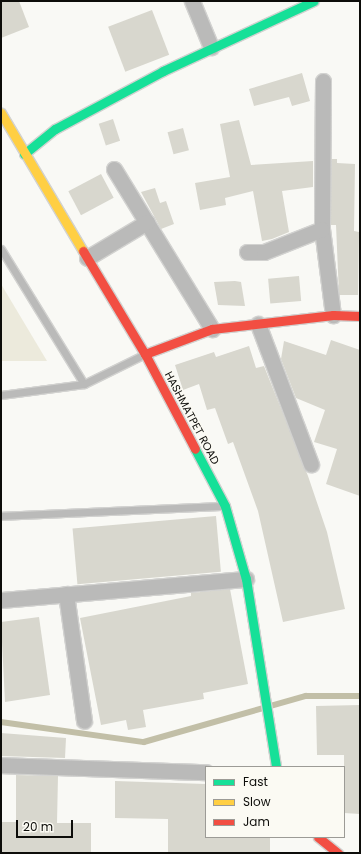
<!DOCTYPE html>
<html>
<head>
<meta charset="utf-8">
<style>
	body { margin:0 }
	#map { position:relative; width:361px; height:854px; overflow:hidden; background:#f9f9f5; font-family:Poppins,sans-serif }
	div>[style] { position:absolute }
	[style*='--x'] { left:calc(var(--x)*1px); top:calc(var(--y)*1px); width:calc(var(--w)*1px); rotate:calc(var(--a)*1deg) }
	.green>* { inset:0; background:#eceadc }
	.stream>* { height:5.5px; margin:-2.75px; padding:0 2.75px; transform-origin:2.75px; border-radius:2.75px; background:#c2bfa7 }
	.building>* { inset:0; background:#d8d7ce; transform-origin:0 0 }
	.roads { filter:drop-shadow(1px 0 #d2d2d0) drop-shadow(-1px 0 #d2d2d0) drop-shadow(0 1px #d2d2d0) drop-shadow(0 -1px #d2d2d0) }
	.lane>* { height:7px; margin:-3.5px; padding:0 3.5px; transform-origin:3.5px; border-radius:3.5px; background:#babab9 }
	.street>* { height:15px; margin:-7.5px; padding:0 7.5px; transform-origin:7.5px; border-radius:7.5px; background:#babab9 }
	.fast>* { height:9px; margin:-4.5px; padding:0 4.5px; transform-origin:4.5px; border-radius:4.5px; background:#16e098 }
	.slow>* { height:9px; margin:-4.5px; padding:0 4.5px; transform-origin:4.5px; border-radius:4.5px; background:#ffcf43 }
	.jam>* { height:9px; margin:-4.5px; padding:0 4.5px; transform-origin:4.5px; border-radius:4.5px; background:#f24e42 }
	span { translate:-50% -50%; white-space:nowrap; text-align:center; line-height:1.15; -webkit-text-stroke:3px #fbfaf3; paint-order:stroke }
	.street-label { font-size:11px; color:#0d0d0a }
	.frame { position:absolute; inset:0; border:2px solid #0d0d0a; pointer-events:none }
	.legend { position:absolute; left:205px; top:766px; width:140px; height:72px; box-sizing:border-box; background:#fbfaf3; border:1px solid #9c9b96; margin:0; padding:5px 7px; list-style:none; font-size:12px; color:#0d0d0a }
	.legend li { display:flex; align-items:center; gap:8px; height:20px }
	.legend b { width:20px; border:1px solid #9c9b96 }
	.scale { position:absolute; left:16px; top:820px; width:57px; height:18px; box-sizing:border-box; border:2px solid #0d0d0a; border-top:0; padding-left:5px; font-size:12px; line-height:14px; white-space:nowrap; color:#0d0d0a; -webkit-text-stroke:3px #fbfaf3; paint-order:stroke }
</style>
</head>
<body>
<div id="map">
	<div class="green">
		<div style="clip-path:polygon(1px 284px,47px 361px,1px 361px)"></div>
	</div>
	<div class="stream">
		<div style="--x:1;--y:722;--w:144;--a:8"></div>
		<div style="--x:144;--y:742;--w:168;--a:-15.9"></div>
		<div style="--x:306;--y:696;--w:54;--a:0"></div>
	</div>
	<div class="building">
		<div style="clip-path:polygon(1px 1px,19px 1px,29px 27px,1px 38px)"></div>
		<div style="left:152px;top:10px;width:48px;height:47px;rotate:69deg"></div>
		<div style="clip-path:polygon(302px 73px,310px 101px,292px 106px,289px 97px,254px 106px,249px 89px)"></div>
		<div style="left:113px;top:119px;width:23px;height:15px;rotate:72deg"></div>
		<div style="clip-path:polygon(239px 120px,251px 165px,313px 161px,313px 187px,282px 191px,289px 232px,272px 239px,262px 241px,253px 191px,225px 198px,226px 205px,200px 210px,195px 183px,230px 177px,220px 124px)"></div>
		<div style="left:183px;top:128px;width:23px;height:16px;rotate:75deg"></div>
		<div style="clip-path:polygon(331px 159px,337px 159px,337px 163px,355px 164px,354px 231px,359px 232px,358px 295px,339px 295px,336px 225px,331px 225px)"></div>
		<div style="left:101px;top:174px;width:27px;height:37px;rotate:62deg"></div>
		<div style="clip-path:polygon(155px 188px,160px 203px,166px 201px,174px 224px,161px 229px,141px 192px)"></div>
		<div style="left:299px;top:276px;width:25px;height:31px;rotate:85deg"></div>
		<div style="clip-path:polygon(235px 281px,241px 282px,245px 306px,218px 305px,214px 282px)"></div>
		<div style="clip-path:polygon(331px 340px,360px 350px,360px 496px,326px 484px,337px 449px,314px 442px,325px 410px,296px 398px,281px 359px,284px 341px,326px 355px)"></div>
		<div style="clip-path:polygon(249px 346px,256px 368px,264px 366px,308px 476px,327px 532px,345px 609px,283px 622px,258px 511px,233px 442px,228px 444px,215px 408px,207px 410px,199px 384px,183px 390px,175px 365px,214px 352px,216px 357px)"></div>
		<div style="left:216px;top:516px;width:56px;height:144px;rotate:85deg"></div>
		<div style="clip-path:polygon(230px 589px,248px 684px,203px 693px,204px 699px,143px 710px,146px 727px,128px 730px,126px 720px,101px 725px,80px 618px,191px 596px,191px 593px)"></div>
		<div style="clip-path:polygon(39px 617px,50px 695px,5px 702px,1px 622px)"></div>
		<div style="clip-path:polygon(360px 705px,360px 814px,344px 813px,344px 755px,317px 755px,316px 706px)"></div>
		<div style="clip-path:polygon(1px 733px,66px 738px,65px 758px,1px 756px)"></div>
		<div style="clip-path:polygon(16px 775px,58px 776px,57px 823px,91px 823px,91px 853px,1px 853px,1px 822px,16px 822px)"></div>
		<div style="clip-path:polygon(115px 781px,206px 784px,206px 837px,270px 837px,270px 853px,168px 853px,168px 819px,115px 818px)"></div>
	</div>
	<div class="roads">
		<div class="lane">
			<div style="--x:1;--y:249;--w:158;--a:58.4"></div>
			<div style="--x:1;--y:395;--w:84;--a:-7.5"></div>
			<div style="--x:84;--y:384;--w:66;--a:-26.2"></div>
			<div style="--x:1;--y:516;--w:222;--a:-2.6"></div>
		</div>
		<div class="street">
			<div style="--x:192;--y:1;--w:50;--a:67.6"></div>
			<div style="--x:323;--y:81;--w:148;--a:90.4"></div>
			<div style="--x:322;--y:229;--w:87;--a:82.7"></div>
			<div style="--x:114;--y:169;--w:188;--a:58.5"></div>
			<div style="--x:247;--y:252;--w:17;--a:0"></div>
			<div style="--x:264;--y:252;--w:62;--a:-21.6"></div>
			<div style="--x:87;--y:258;--w:70;--a:-31"></div>
			<div style="--x:258;--y:324;--w:150;--a:69.3"></div>
			<div style="--x:66;--y:594;--w:128;--a:81.9"></div>
			<div style="--x:1;--y:600;--w:246;--a:-4.9"></div>
			<div style="--x:1;--y:765;--w:205;--a:2"></div>
		</div>
		<div class="fast">
			<div style="--x:24;--y:154;--w:40;--a:-39"></div>
			<div style="--x:55;--y:129;--w:123;--a:-28.2"></div>
			<div style="--x:163;--y:71;--w:166;--a:-24.9"></div>
			<div style="--x:195;--y:449;--w:64;--a:62.2"></div>
			<div style="--x:225;--y:506;--w:76;--a:74"></div>
			<div style="--x:246;--y:579;--w:190;--a:80.9"></div>
		</div>
		<div class="slow">
			<div style="--x:1;--y:113;--w:161;--a:59.3"></div>
		</div>
		<div class="jam">
			<div style="--x:83;--y:251;--w:120;--a:59"></div>
			<div style="--x:145;--y:354;--w:107;--a:62.2"></div>
			<div style="--x:145;--y:354;--w:72;--a:-20.5"></div>
			<div style="--x:212;--y:329;--w:122;--a:-6.6"></div>
			<div style="--x:333;--y:315;--w:27;--a:2"></div>
			<div style="--x:318;--y:837;--w:26;--a:39"></div>
		</div>
	</div>
	<div class="street-label">
		<span style="left:192px;top:418px;rotate:62deg">HASHMATPET ROAD</span>
	</div>
	<div class="frame"></div>
	<ul class="legend">
	<li><b style="height:5px;background:#16e098"></b>Fast</li>
	<li><b style="height:5px;background:#ffcf43"></b>Slow</li>
	<li><b style="height:5px;background:#f24e42"></b>Jam</li>
	</ul>
	<div class="scale">20 m</div>
</div>
</body>
</html>
